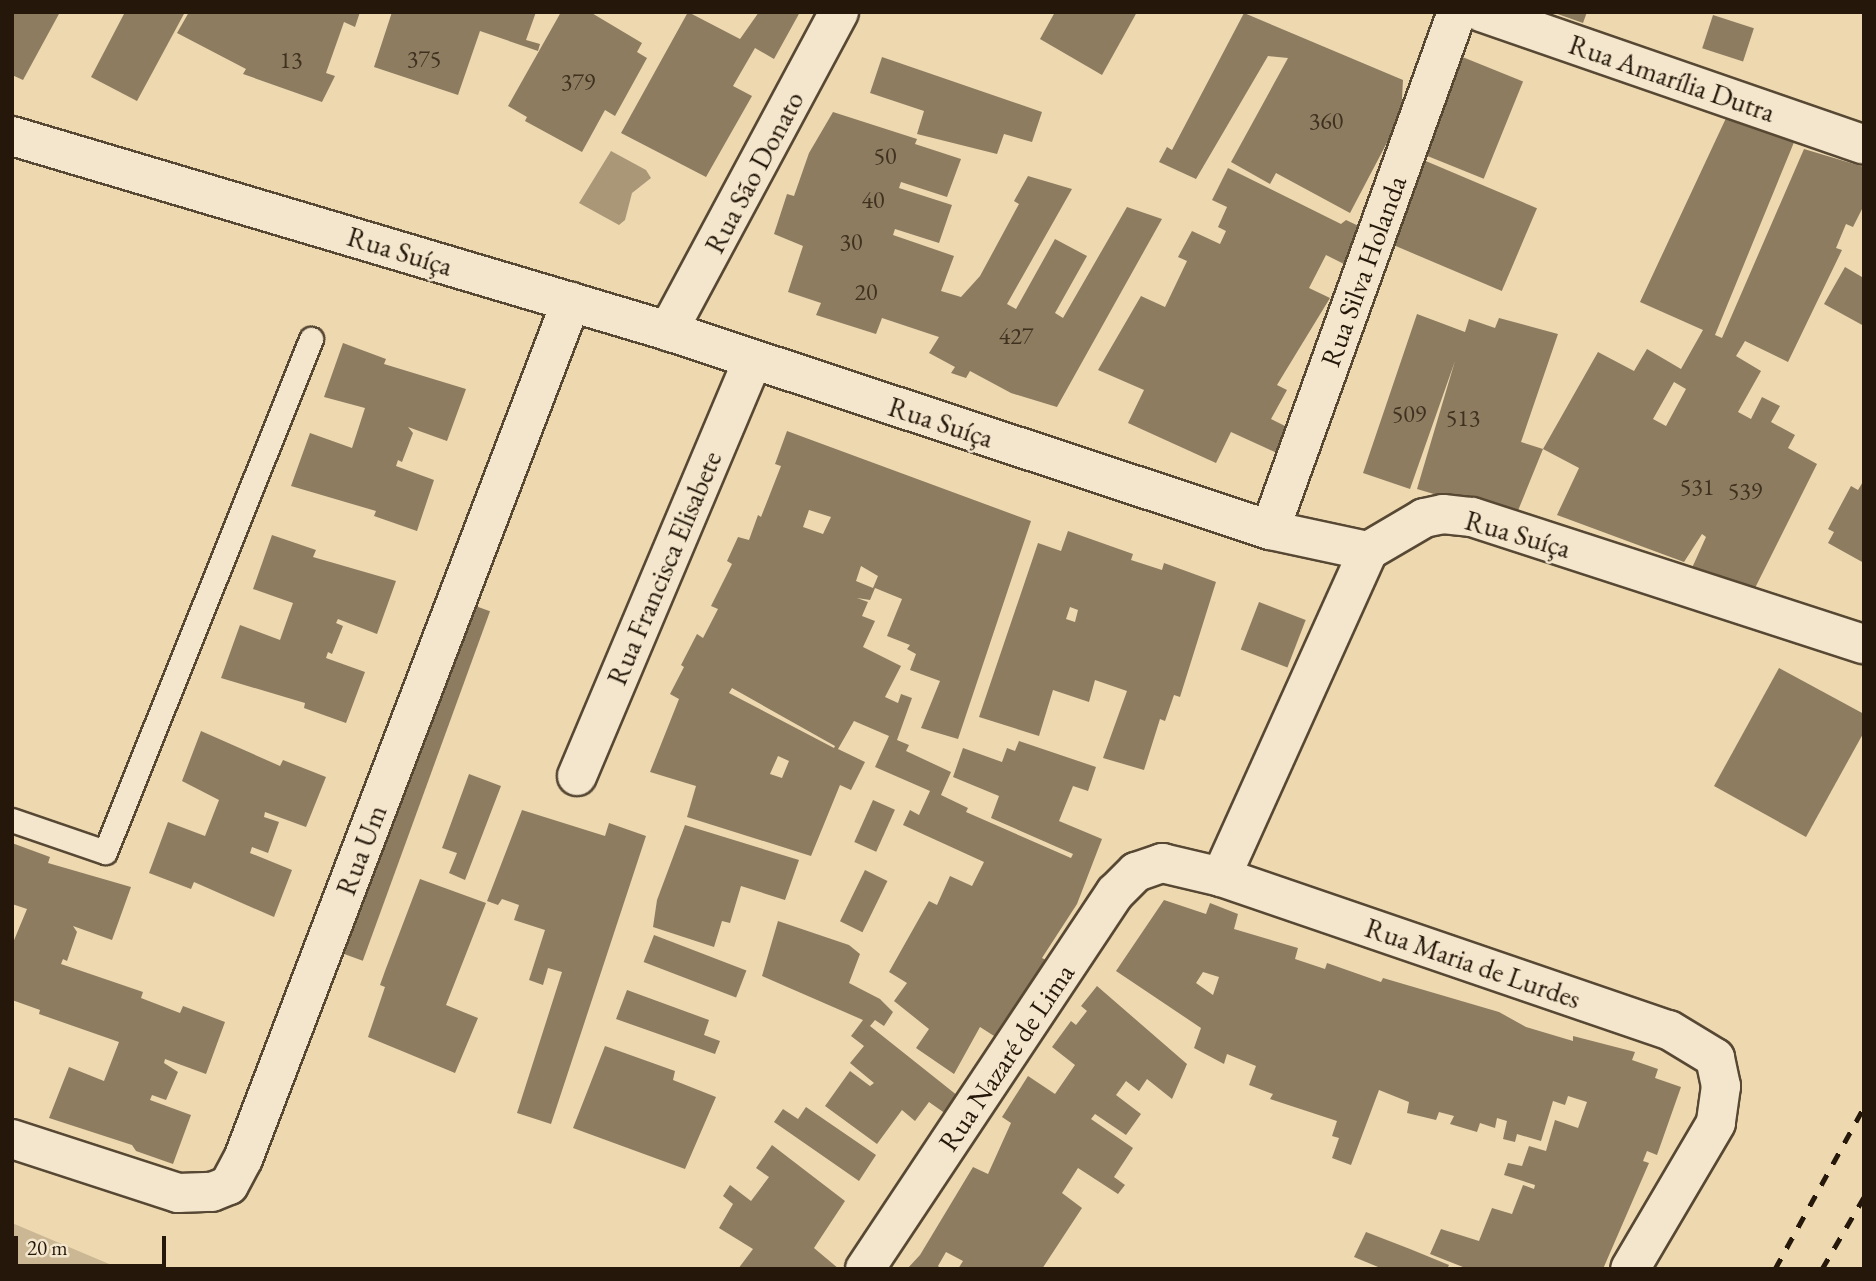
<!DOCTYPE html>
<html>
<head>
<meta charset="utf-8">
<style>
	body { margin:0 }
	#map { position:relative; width:1876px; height:1281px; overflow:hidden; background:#edd8b0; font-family:"EB Garamond",serif }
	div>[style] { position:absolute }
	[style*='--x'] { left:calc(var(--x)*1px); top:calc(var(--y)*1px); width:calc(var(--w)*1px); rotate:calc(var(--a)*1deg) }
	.green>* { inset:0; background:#cbb794 }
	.water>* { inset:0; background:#a99778 }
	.building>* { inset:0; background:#8d7c60; transform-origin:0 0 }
	.roads { filter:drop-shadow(2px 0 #574834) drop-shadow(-2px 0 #574834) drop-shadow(0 2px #574834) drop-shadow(0 -2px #574834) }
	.service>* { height:23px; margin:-11.5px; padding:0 11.5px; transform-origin:11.5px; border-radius:11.5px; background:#f3e6cc }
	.minor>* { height:38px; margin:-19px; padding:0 19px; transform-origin:19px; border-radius:19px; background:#f3e6cc }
	.rail>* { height:5px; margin-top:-2.5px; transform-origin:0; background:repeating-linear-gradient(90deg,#25180a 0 12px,transparent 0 24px) }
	span { translate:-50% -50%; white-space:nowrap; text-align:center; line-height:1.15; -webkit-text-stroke:5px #f3e6cc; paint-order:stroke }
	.number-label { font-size:24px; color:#3f3120 }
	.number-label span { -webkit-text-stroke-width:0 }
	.street-label { font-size:28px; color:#25180a }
	.frame { position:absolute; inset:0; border:14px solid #25180a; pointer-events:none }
	.scale { position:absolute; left:14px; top:1236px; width:152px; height:32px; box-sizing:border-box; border:4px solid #25180a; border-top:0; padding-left:9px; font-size:21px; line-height:24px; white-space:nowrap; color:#25180a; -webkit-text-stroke:5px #f3e6cc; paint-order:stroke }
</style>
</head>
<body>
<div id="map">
	<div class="green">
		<div style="clip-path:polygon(12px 1223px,121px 1269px,12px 1269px)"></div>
	</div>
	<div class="water">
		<div style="clip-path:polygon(611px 151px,646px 170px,651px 178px,632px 193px,625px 220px,619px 225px,579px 203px)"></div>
	</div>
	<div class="building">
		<div style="clip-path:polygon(12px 12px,60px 12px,23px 80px,12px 75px)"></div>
		<div style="clip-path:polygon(125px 12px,185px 12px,137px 101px,91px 77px)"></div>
		<div style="clip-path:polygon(189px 12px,360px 12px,355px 27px,344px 22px,326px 73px,335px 76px,322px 102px,243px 74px,246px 69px,177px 33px)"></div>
		<div style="clip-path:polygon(392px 12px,536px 12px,526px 40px,540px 44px,538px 51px,480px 31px,458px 95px,374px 67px)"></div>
		<div style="clip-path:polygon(561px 12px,590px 12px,642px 43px,637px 52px,647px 58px,615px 116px,605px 110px,582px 152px,525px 121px,527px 117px,508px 106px)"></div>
		<div style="clip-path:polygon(688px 12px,740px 39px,759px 12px,800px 12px,774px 59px,755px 48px,733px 86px,752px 96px,706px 177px,621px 133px)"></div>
		<div style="clip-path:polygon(1055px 12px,1137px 12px,1102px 75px,1040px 39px)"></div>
		<div style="clip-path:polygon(1552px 12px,1587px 12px,1583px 23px)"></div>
		<div style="clip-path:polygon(1244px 13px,1403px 80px,1401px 116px,1350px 213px,1276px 173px,1270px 184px,1231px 162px,1288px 58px,1268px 56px,1196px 179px,1159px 162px,1167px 147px,1172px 150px)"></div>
		<div style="left:1713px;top:15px;width:43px;height:35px;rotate:18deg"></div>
		<div style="left:1460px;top:56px;width:68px;height:105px;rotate:22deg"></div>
		<div style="clip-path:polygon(882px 57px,1042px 112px,1032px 142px,1004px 134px,997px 154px,917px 134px,924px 111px,870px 93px)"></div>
		<div style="clip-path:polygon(833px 112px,917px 139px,915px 144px,961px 159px,947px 197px,901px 182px,899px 188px,952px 205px,939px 243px,895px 229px,893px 235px,954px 256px,941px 291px,961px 297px,980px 276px,1019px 204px,1014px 201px,1028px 176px,1072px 189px,1007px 304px,1016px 309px,1055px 239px,1087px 256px,1055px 313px,1063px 318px,1127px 207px,1162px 219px,1057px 407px,1011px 393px,970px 371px,966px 378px,951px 373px,955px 367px,929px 353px,939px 337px,882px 318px,876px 334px,816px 315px,821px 303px,788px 292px,803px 246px,774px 234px,787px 194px,794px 196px,809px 153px)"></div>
		<div style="clip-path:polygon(evenodd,1727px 116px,1797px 135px,1715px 335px,1722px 338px,1804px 149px,1864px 167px,1864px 205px,1853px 227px,1846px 224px,1836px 248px,1842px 250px,1788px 362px,1745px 341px,1736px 356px,1761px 371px,1738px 412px,1751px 419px,1762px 397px,1780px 406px,1771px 422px,1795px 435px,1788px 448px,1817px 464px,1752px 594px,1691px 570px,1706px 537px,1702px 534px,1684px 562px,1557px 515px,1579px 468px,1543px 449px,1598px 352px,1634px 371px,1647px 349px,1681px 369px,1703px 330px,1640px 302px,1727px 116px,1674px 382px,1686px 389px,1666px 426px,1653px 419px,1674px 382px)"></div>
		<div style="left:1421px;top:159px;width:126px;height:90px;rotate:23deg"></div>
		<div style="clip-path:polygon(1228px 168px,1341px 224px,1346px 220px,1365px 229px,1350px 267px,1326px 255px,1309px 288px,1330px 298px,1277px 385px,1287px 390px,1271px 419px,1287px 427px,1277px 453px,1231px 432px,1216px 463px,1128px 423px,1144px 390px,1098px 370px,1141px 296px,1165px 307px,1187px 261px,1178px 257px,1192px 231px,1220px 244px,1226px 231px,1218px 227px,1227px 207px,1212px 200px)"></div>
		<div style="clip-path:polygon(1845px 267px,1862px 277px,1864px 273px,1864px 326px,1824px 304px)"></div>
		<div style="clip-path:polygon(1417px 314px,1465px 332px,1469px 319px,1495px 328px,1499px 318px,1558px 334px,1521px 442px,1543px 449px,1515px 518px,1417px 489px,1455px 361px,1410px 489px,1363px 473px)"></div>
		<div style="clip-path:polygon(343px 343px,386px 359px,384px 364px,466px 389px,447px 441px,408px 427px,413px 433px,402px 462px,398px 460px,396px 466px,434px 480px,417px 531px,374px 516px,376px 511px,291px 486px,310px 433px,352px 448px,365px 408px,324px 397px)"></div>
		<div style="clip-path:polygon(evenodd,787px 431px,1031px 521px,958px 739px,921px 728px,940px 681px,910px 670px,916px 654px,907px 649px,910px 645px,887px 636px,902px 599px,875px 588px,870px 600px,857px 598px,868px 602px,862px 616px,875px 621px,863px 647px,901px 666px,885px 697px,898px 703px,901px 694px,912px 698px,897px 740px,909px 745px,906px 751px,951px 772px,941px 795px,968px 808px,966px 812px,1071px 858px,1073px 854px,991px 818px,999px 796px,953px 777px,963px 748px,1002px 762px,1007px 748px,1015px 751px,1019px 741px,1096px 767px,1088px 791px,1073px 786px,1059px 821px,1102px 839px,1077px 904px,1042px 958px,1050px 962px,1002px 1041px,980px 1027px,954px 1074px,916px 1048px,929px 1029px,894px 1001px,907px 983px,889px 972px,929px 901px,937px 905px,950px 876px,972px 886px,984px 862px,903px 825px,910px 810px,919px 815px,930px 791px,875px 767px,889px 736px,854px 721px,838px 749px,865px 762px,851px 790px,840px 785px,811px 856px,687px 817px,696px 786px,650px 772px,679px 699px,670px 694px,684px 667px,681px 665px,697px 634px,703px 638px,718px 609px,711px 606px,732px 564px,727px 561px,738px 537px,749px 540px,758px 515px,761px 517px,781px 466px,775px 464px,787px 431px,809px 510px,831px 517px,823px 534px,803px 527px,809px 510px,787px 431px,861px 566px,878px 576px,873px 588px,856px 581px,861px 566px,787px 431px,732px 688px,835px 746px,834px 748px,729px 693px,732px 688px,787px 431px,778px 756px,789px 761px,782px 778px,770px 774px,778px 756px)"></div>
		<div style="clip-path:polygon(1864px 480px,1864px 563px,1828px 543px,1834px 532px,1828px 529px,1851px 486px,1858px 490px)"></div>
		<div style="clip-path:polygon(evenodd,1068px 531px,1133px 554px,1131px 560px,1162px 570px,1164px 563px,1216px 582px,1180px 697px,1174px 695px,1165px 721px,1160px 719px,1144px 770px,1103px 758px,1127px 691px,1095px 680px,1089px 702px,1053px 690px,1039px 736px,979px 717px,1038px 543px,1061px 551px,1068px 531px,1070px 607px,1078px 610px,1075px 622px,1066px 619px,1070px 607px)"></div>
		<div style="clip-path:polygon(272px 535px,316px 550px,313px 557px,396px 581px,377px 634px,338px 619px,336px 623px,343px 626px,332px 654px,328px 652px,326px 658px,365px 672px,346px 723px,304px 708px,305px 703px,221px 678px,240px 625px,280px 640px,293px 603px,253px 589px)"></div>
		<div style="left:459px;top:600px;width:33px;height:372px;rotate:20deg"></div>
		<div style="left:1259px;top:602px;width:50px;height:51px;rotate:21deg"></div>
		<div style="clip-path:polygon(1779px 668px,1864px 714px,1864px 732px,1806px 837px,1714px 786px)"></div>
		<div style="clip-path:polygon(201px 731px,280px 766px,283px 760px,326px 777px,306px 827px,265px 812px,264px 817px,279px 822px,268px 853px,252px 847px,250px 853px,292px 870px,274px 917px,194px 882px,191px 889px,149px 873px,168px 822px,205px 836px,219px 800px,182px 781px)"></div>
		<div style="clip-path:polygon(469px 774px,501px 786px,465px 880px,449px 873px,457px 853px,442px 848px)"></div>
		<div style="left:873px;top:800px;width:24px;height:46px;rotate:24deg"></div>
		<div style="clip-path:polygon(522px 810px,605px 836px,609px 823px,646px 836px,551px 1124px,517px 1113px,562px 972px,548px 968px,543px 985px,529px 980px,545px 930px,514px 920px,519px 905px,502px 899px,498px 905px,487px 901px)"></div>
		<div style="clip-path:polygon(685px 825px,799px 860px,785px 900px,741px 886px,730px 923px,722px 921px,714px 947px,653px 927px,657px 900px)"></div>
		<div style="clip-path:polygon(12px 843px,50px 857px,48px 863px,131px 887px,112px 940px,73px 926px,77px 932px,67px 961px,63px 959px,61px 964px,143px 992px,141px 998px,180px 1013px,183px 1006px,225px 1022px,206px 1074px,165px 1059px,164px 1063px,178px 1072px,166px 1100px,152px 1095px,150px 1100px,191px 1115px,173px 1164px,136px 1151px,132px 1145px,49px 1118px,69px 1067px,104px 1081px,119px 1042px,39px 1014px,40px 1010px,12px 1000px,12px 945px,27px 909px,12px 904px)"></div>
		<div style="left:865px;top:870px;width:25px;height:57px;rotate:26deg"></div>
		<div style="clip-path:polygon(420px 879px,486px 903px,446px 1005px,478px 1018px,455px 1073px,368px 1037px,385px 987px,380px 985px,385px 971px)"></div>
		<div style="clip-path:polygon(evenodd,1164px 900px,1206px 914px,1210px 903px,1238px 914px,1234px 929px,1298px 948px,1295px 959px,1325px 969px,1327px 963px,1381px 982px,1383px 978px,1499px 1012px,1526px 1027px,1573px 1041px,1573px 1036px,1635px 1052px,1632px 1060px,1658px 1069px,1655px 1078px,1681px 1087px,1657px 1155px,1647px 1151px,1643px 1161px,1649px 1163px,1603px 1269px,1468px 1269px,1430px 1254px,1441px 1229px,1479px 1241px,1492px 1208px,1512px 1214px,1523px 1185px,1534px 1189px,1535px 1185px,1504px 1175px,1508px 1163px,1522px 1166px,1529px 1146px,1546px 1151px,1555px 1120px,1578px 1128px,1587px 1102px,1568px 1096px,1565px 1105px,1553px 1101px,1541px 1141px,1517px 1134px,1515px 1142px,1503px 1139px,1507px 1121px,1497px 1118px,1495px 1128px,1480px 1123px,1477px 1132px,1450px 1124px,1454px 1116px,1439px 1112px,1436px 1120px,1407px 1113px,1409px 1102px,1379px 1090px,1351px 1165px,1332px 1158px,1339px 1138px,1332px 1136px,1337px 1121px,1270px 1099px,1273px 1094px,1249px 1085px,1256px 1066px,1227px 1054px,1224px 1064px,1194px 1048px,1201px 1028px,1116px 971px,1164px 900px,1203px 972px,1219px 977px,1213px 995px,1196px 983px,1203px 972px)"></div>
		<div style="clip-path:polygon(778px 921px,849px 945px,860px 954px,849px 983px,880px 999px,893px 1012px,884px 1026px,875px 1020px,870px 1026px,958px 1096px,946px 1114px,929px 1102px,915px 1121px,902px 1110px,877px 1144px,825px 1106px,850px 1071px,870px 1086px,874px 1083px,850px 1063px,864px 1046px,851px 1036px,863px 1020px,762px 976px)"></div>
		<div style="left:654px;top:935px;width:99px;height:29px;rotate:21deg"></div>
		<div style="clip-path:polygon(1097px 986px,1187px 1064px,1172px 1099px,1147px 1079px,1139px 1091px,1126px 1081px,1116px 1095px,1141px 1114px,1126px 1135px,1095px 1114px,1091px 1119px,1133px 1148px,1114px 1177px,1125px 1185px,1118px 1194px,1078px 1168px,1062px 1193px,1082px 1208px,1042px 1269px,958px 1269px,963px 1261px,946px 1252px,938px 1266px,941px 1269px,907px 1269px,920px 1255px,973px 1167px,988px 1174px,1011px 1123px,1002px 1117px,1028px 1076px,1055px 1094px,1075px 1065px,1052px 1047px,1071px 1021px,1076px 1025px,1087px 1011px,1081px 1006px)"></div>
		<div style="clip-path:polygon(627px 990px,709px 1020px,704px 1035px,720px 1041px,715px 1054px,616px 1019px)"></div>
		<div style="clip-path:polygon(605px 1046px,675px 1071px,673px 1080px,716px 1097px,685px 1169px,573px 1128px)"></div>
		<div style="clip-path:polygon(806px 1107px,876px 1155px,859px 1181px,774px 1122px,783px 1109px,798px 1119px)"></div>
		<div style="clip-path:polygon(772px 1145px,845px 1201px,814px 1248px,839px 1269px,738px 1269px,753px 1249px,719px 1228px,733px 1204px,723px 1196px,730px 1185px,751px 1201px,769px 1177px,756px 1168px)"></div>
		<div style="clip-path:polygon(1366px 1232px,1410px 1249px,1449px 1265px,1447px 1269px,1383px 1269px,1354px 1257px)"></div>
	</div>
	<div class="roads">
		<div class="service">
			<div style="--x:12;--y:820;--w:98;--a:19"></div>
			<div style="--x:105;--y:852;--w:553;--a:-68.12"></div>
		</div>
		<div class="minor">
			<div style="--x:1481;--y:12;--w:405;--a:19.1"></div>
			<div style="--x:12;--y:136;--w:684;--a:16.55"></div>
			<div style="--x:668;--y:331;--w:634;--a:18.29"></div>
			<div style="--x:1270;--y:530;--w:100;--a:12.1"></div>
			<div style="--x:1368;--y:551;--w:65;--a:-30.5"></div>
			<div style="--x:1424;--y:518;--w:19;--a:-12"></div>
			<div style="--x:1443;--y:514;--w:29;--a:6"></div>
			<div style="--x:1472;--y:517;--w:412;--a:18"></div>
			<div style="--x:668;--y:331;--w:362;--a:-61.8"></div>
			<div style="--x:1270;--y:530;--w:551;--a:-70.15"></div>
			<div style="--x:577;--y:776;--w:452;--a:-67.1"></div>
			<div style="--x:1221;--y:877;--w:358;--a:-65.7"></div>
			<div style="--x:12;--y:1139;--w:175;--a:18"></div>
			<div style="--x:178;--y:1193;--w:34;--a:-2"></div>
			<div style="--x:212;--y:1192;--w:18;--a:-22"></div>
			<div style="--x:229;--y:1185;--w:30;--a:-62"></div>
			<div style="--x:243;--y:1159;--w:918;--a:-69.06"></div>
			<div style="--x:865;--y:1269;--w:452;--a:-56.4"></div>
			<div style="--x:1115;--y:893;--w:30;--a:-45"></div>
			<div style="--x:1136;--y:872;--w:28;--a:-19"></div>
			<div style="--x:1162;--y:863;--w:61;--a:13.3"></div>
			<div style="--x:1221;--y:877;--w:473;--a:18.9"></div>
			<div style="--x:1669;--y:1030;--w:54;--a:31.3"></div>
			<div style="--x:1715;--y:1058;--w:29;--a:78"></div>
			<div style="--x:1721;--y:1086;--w:37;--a:98"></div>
			<div style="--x:1716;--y:1123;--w:169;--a:120.5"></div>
		</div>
	</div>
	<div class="rail">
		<div style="--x:1775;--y:1269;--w:185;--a:-61.2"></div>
		<div style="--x:1822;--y:1269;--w:83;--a:-59.7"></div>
	</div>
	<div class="number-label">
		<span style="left:424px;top:59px">375</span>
		<span style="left:291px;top:60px">13</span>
		<span style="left:578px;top:82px">379</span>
		<span style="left:1326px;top:121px">360</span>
		<span style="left:885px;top:156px">50</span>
		<span style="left:873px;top:200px">40</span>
		<span style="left:851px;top:242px">30</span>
		<span style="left:866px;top:292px">20</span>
		<span style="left:1016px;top:336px">427</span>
		<span style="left:1409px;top:414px">509</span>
		<span style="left:1463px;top:418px">513</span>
		<span style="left:1697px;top:487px">531</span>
		<span style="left:1745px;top:491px">539</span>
	</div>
	<div class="street-label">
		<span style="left:1672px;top:78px;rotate:19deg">Rua Amarília Dutra</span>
		<span style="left:754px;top:172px;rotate:-62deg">Rua São Donato</span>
		<span style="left:400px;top:251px;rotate:17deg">Rua Suíça</span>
		<span style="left:1363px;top:271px;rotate:-70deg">Rua Silva Holanda</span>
		<span style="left:941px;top:422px;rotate:18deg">Rua Suíça</span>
		<span style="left:1518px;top:534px;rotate:16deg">Rua Suíça</span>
		<span style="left:664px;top:568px;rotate:-67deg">Rua Francisca Elisabete</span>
		<span style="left:361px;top:850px;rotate:-69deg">Rua Um</span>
		<span style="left:1473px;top:963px;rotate:19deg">Rua Maria de Lurdes</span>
		<span style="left:1006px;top:1057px;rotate:-56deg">Rua Nazaré de Lima</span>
	</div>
	<div class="frame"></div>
	<div class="scale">20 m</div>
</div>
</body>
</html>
